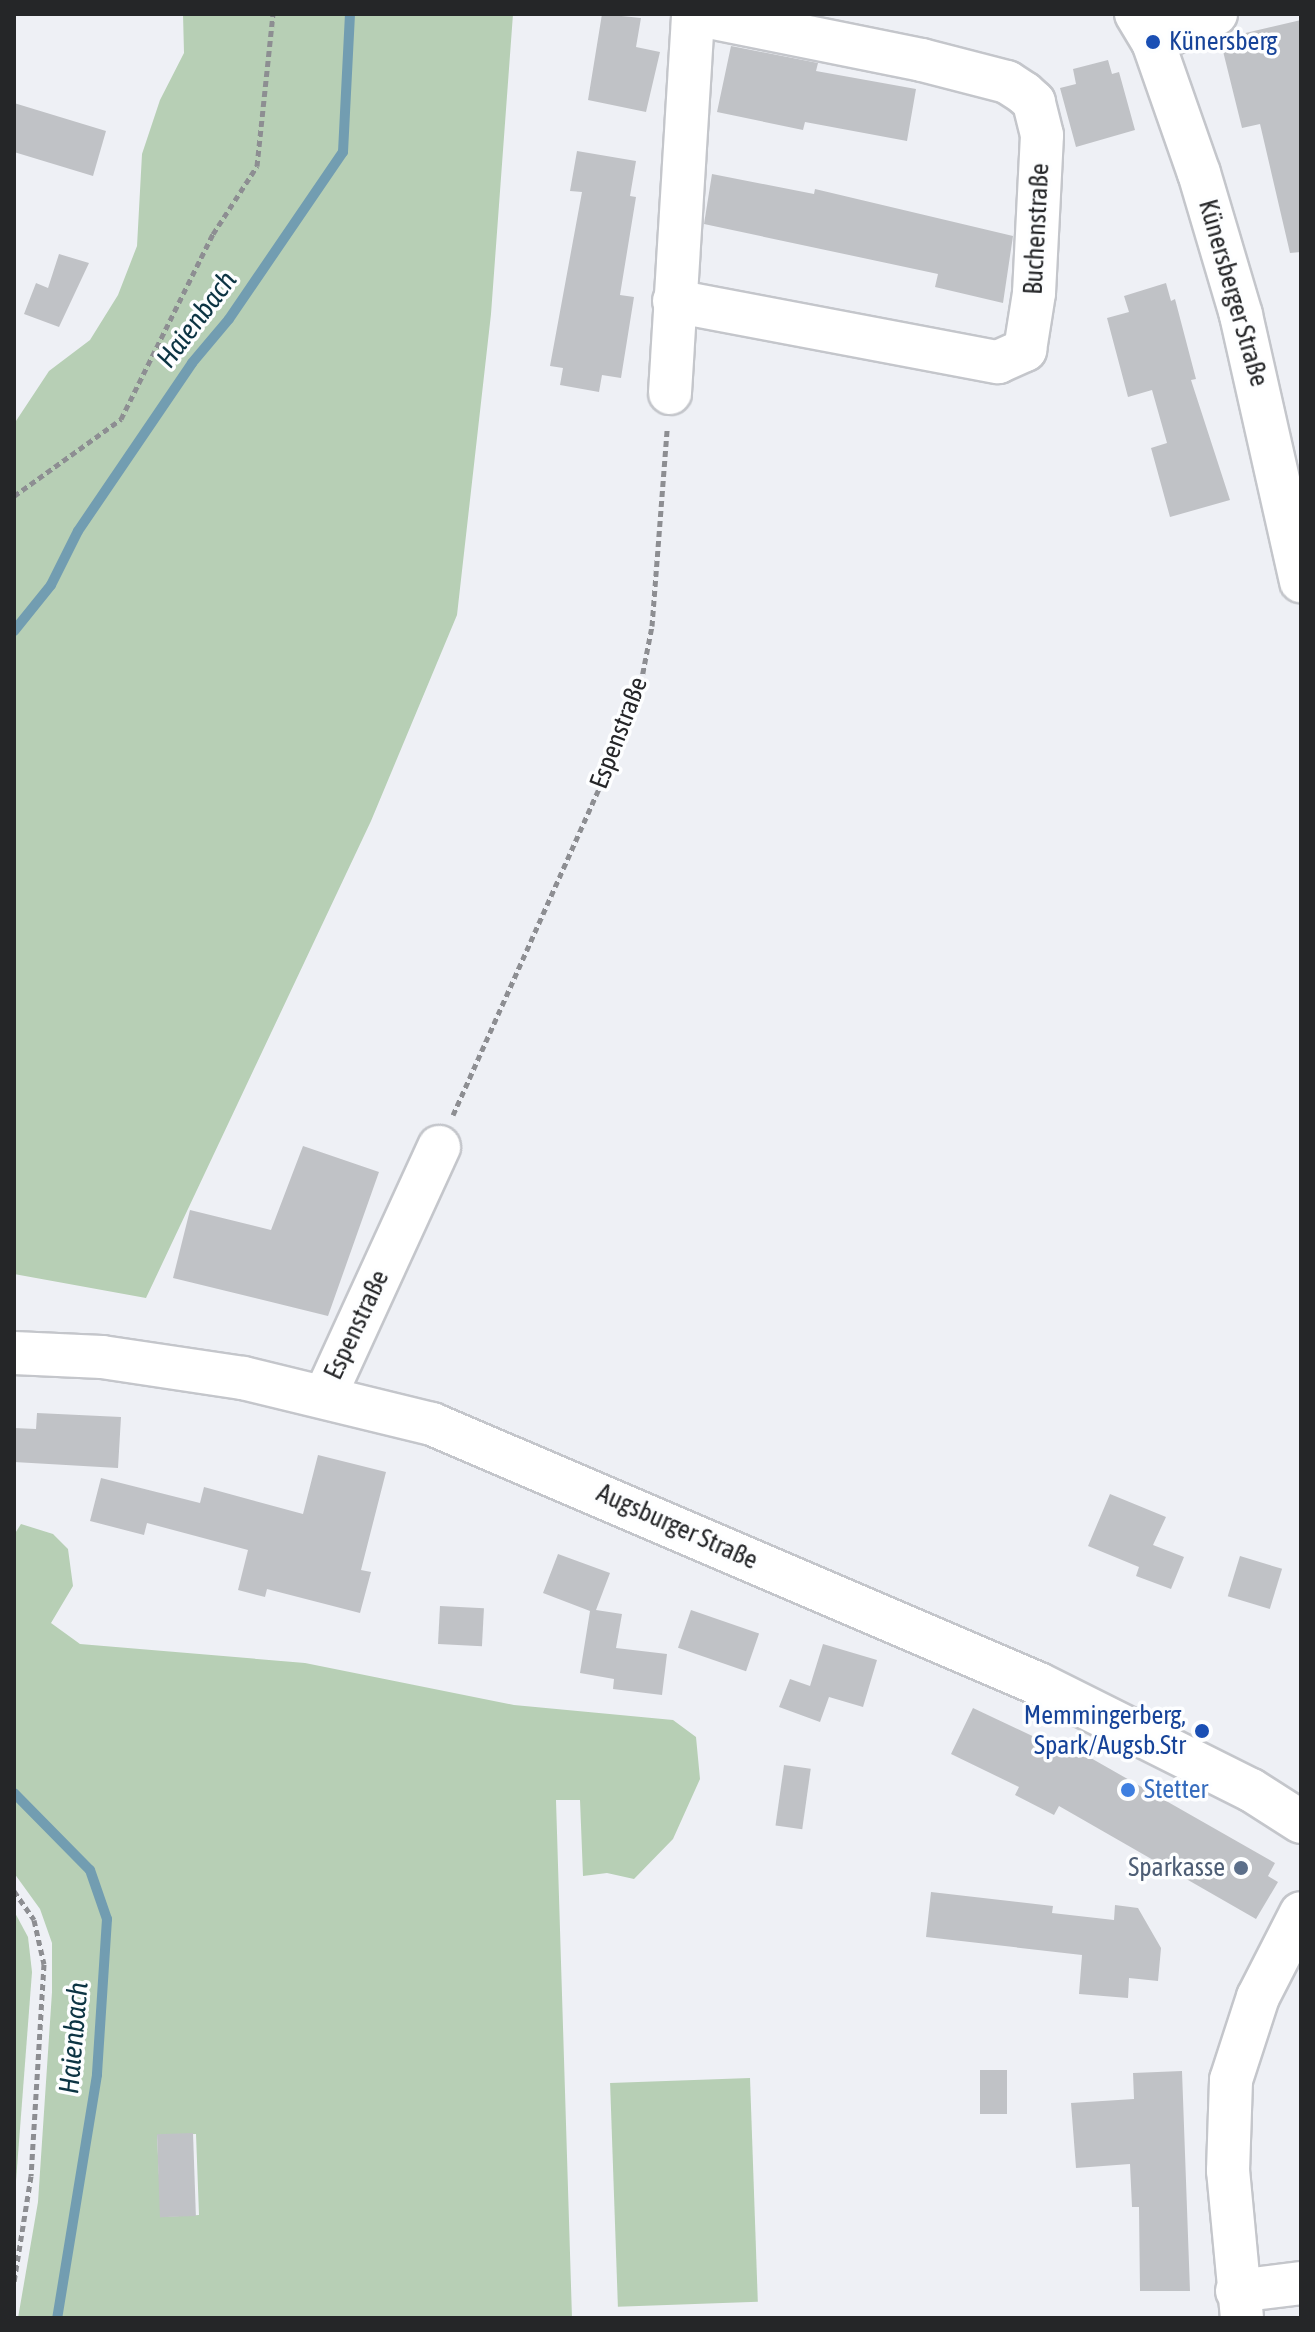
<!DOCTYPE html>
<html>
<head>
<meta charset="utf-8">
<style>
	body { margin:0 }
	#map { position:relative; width:1315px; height:2332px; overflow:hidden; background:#eef0f5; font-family:"Asap Condensed",sans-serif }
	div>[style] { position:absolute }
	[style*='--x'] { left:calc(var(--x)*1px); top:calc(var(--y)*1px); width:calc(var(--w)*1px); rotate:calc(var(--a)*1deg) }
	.green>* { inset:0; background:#b7cfb5; transform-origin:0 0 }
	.stream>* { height:10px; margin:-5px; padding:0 5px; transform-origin:5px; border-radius:5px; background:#729db1 }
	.building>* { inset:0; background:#c0c2c6; transform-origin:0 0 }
	.path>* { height:5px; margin-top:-2.5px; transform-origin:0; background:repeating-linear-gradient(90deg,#8d8e92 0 6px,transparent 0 10px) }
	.roads { filter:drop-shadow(2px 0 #c4c6cb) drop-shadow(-2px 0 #c4c6cb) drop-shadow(0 2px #c4c6cb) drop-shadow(0 -2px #c4c6cb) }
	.minor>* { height:42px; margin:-21px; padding:0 21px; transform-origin:21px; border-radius:21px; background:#fff }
	.dots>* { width:22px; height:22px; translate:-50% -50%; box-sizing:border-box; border:4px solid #fdfeff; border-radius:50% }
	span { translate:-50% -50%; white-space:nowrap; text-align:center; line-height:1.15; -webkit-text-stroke:7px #fdfeff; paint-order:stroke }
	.transit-label { font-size:26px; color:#164399 }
	.left { translate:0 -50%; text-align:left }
	.right { translate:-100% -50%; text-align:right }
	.street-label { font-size:26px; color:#252628 }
	.shop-label { font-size:26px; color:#366cbe }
	.service-label { font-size:26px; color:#4e5e75 }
	.water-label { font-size:28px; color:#0c3443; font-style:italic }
	.frame { position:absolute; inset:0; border:16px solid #252628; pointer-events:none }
</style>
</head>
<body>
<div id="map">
	<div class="green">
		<div style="clip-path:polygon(183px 14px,513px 14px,491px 314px,457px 615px,371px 821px,146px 1298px,14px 1274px,14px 424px,49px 371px,90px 340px,118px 295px,137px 246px,142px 154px,160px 100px,184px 53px)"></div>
		<div style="clip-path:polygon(evenodd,21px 1524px,53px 1534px,68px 1549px,73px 1586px,51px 1623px,80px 1644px,305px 1663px,514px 1705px,673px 1720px,696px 1737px,700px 1779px,673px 1839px,634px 1879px,607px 1873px,583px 1876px,580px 1800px,556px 1800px,572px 2318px,18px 2318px,38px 2202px,52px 1992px,52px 1943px,40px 1909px,14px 1873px,14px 1535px,21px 1524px,196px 2134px,199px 2215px,161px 2217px,157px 2135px,196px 2134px)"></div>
		<div style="clip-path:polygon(14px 1911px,28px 1937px,32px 1972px,14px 2207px)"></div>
		<div style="left:750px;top:2078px;width:224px;height:140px;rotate:88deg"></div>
	</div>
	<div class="stream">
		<div style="--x:14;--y:631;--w:59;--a:-51.2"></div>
		<div style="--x:51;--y:585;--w:60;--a:-63.4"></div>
		<div style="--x:78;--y:531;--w:203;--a:-55.8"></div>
		<div style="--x:192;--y:363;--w:57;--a:-49.9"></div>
		<div style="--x:229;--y:319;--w:202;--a:-55.7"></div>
		<div style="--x:343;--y:152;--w:138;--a:-87.1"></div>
		<div style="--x:14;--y:1793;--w:108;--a:45.4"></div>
		<div style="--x:90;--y:1870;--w:52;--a:70.9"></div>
		<div style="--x:107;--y:1919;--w:156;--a:93.7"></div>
		<div style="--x:97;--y:2075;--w:246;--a:99.3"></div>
	</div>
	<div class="building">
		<div style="clip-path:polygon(602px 14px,641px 18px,636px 47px,660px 52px,646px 112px,588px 100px)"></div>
		<div style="clip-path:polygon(1301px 20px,1301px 252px,1290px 253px,1260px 124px,1242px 128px,1220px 39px)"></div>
		<div style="clip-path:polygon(731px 46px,818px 63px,816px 71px,916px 89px,907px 141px,805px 122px,803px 130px,717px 112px)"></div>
		<div style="clip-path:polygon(1108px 60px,1112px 74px,1119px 72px,1135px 130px,1076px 147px,1060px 88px,1076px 84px,1073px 69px)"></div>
		<div style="clip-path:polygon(14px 103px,106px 131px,93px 176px,14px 152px)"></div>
		<div style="clip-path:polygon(577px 151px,636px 161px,630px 196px,636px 197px,620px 295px,634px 297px,621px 378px,602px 375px,599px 392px,560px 385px,563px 368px,550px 366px,582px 192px,570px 191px)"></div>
		<div style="clip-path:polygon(712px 174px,814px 194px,815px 189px,1013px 236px,1003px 303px,935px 287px,938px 274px,704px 224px)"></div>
		<div style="clip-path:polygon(59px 254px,89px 263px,59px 327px,24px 314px,36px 283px,48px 288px)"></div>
		<div style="clip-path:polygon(1166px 283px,1171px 301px,1175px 299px,1196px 379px,1191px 380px,1230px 500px,1170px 517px,1151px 448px,1167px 443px,1152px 390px,1128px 397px,1107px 318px,1129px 312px,1124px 296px)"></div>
		<div style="clip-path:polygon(303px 1146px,379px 1172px,328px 1316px,173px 1278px,190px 1210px,271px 1230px)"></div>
		<div style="clip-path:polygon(37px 1413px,121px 1417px,118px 1468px,14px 1462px,14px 1428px,36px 1429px)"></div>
		<div style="clip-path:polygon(318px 1455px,386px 1472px,361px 1570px,371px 1572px,360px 1613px,267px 1589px,265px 1597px,238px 1590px,248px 1550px,147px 1523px,144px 1535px,90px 1521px,101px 1478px,200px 1503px,204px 1487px,303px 1514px)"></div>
		<div style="clip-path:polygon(1110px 1494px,1166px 1517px,1153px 1545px,1184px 1557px,1171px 1589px,1136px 1576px,1139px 1567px,1088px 1546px)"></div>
		<div style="clip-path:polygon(558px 1554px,610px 1573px,596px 1610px,622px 1614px,616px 1648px,667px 1654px,662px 1695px,613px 1689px,614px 1679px,580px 1673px,590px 1611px,543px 1593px)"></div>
		<div style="left:1240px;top:1556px;width:44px;height:42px;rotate:17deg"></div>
		<div style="left:440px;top:1606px;width:44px;height:38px;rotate:3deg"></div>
		<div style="left:691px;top:1610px;width:72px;height:40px;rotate:19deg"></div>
		<div style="clip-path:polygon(823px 1644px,877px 1660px,863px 1707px,829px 1697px,820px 1722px,779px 1707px,790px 1679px,810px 1686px)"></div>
		<div style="clip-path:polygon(973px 1708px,1079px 1758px,1082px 1753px,1275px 1863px,1268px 1876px,1278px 1882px,1256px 1919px,1059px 1806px,1054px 1815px,1015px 1795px,1019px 1787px,951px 1754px)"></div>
		<div style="left:784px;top:1765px;width:27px;height:61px;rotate:8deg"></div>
		<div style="clip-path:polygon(931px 1892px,1053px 1906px,1052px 1913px,1114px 1920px,1115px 1905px,1138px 1908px,1161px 1948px,1158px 1981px,1129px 1978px,1128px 1998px,1079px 1994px,1082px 1955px,926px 1937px)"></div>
		<div style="left:980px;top:2070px;width:27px;height:44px"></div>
		<div style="clip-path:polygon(1182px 2071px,1190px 2291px,1140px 2291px,1139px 2207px,1132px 2207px,1130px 2164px,1076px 2168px,1071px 2103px,1134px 2099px,1133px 2073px)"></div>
		<div style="left:193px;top:2133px;width:83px;height:36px;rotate:88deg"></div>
	</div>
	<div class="path">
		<div style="--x:14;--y:496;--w:132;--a:-35.7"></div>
		<div style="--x:121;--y:419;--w:207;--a:-63.6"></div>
		<div style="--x:213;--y:234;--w:81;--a:-57.1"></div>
		<div style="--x:257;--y:166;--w:153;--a:-84"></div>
		<div style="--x:453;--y:1115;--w:451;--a:-65.9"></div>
		<div style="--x:637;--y:703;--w:78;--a:-79"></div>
		<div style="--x:652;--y:626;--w:197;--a:-85.6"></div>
		<div style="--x:14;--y:1891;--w:35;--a:55"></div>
		<div style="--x:34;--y:1920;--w:45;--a:77.2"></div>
		<div style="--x:44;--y:1964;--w:212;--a:93.5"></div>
		<div style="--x:31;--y:2176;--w:107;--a:99.1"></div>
	</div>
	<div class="roads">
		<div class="minor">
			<div style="--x:1136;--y:14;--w:33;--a:59"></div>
			<div style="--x:1153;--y:42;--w:139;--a:70.7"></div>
			<div style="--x:1199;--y:173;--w:148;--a:73.5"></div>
			<div style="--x:1241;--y:315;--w:273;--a:77.3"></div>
			<div style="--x:1153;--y:42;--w:69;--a:-24"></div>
			<div style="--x:674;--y:301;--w:330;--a:10.7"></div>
			<div style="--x:998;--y:362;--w:30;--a:-24"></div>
			<div style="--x:1025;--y:350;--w:58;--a:-81"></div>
			<div style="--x:1034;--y:293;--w:158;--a:-87.1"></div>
			<div style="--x:1042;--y:135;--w:34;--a:-104"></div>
			<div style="--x:1034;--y:102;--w:13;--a:-138"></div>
			<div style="--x:1024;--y:93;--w:20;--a:-147"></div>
			<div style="--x:1007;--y:82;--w:88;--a:-165.5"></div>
			<div style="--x:922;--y:60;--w:233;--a:-168.6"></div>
			<div style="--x:670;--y:393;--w:380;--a:-86.5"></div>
			<div style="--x:14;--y:1353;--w:88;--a:2.6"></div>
			<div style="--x:102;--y:1357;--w:143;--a:8.5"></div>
			<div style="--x:243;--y:1378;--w:195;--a:13.7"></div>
			<div style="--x:432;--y:1424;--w:660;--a:23.19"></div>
			<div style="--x:1039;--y:1684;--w:237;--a:26.6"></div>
			<div style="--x:1251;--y:1790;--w:59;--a:32.6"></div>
			<div style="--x:325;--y:1396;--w:274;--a:-65.4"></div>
			<div style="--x:1237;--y:2291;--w:64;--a:-7.1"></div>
			<div style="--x:1242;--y:2318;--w:148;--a:-95.4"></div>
			<div style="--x:1228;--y:2171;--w:91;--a:-88.1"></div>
			<div style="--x:1231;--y:2080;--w:87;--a:-72"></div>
			<div style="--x:1258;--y:1997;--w:94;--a:-62.9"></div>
		</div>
	</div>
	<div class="dots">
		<div style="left:1153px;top:42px;background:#1a4fb4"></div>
		<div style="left:1202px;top:1731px;background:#1a4fb4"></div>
		<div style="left:1128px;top:1790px;background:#3f7fe0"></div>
		<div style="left:1241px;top:1868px;background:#5c6f8a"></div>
	</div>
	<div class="transit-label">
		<span class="left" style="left:1169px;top:42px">Künersberg</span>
		<span class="right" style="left:1186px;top:1731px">Memmingerberg,<br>Spark/Augsb.Str</span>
	</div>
	<div class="street-label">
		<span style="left:1037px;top:229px;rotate:-87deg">Buchenstraße</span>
		<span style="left:1233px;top:293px;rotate:74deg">Künersberger Straße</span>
		<span style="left:619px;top:733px;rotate:-69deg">Espenstraße</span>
		<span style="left:357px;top:1325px;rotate:-65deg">Espenstraße</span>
		<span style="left:677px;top:1527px;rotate:24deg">Augsburger Straße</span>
	</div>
	<div class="shop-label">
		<span class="left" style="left:1144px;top:1790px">Stetter</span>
	</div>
	<div class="service-label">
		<span class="right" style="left:1225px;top:1868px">Sparkasse</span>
	</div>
	<div class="water-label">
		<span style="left:196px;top:319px;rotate:-53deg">Haienbach</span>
		<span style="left:73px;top:2038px;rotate:-85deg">Haienbach</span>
	</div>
	<div class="frame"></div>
</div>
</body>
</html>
